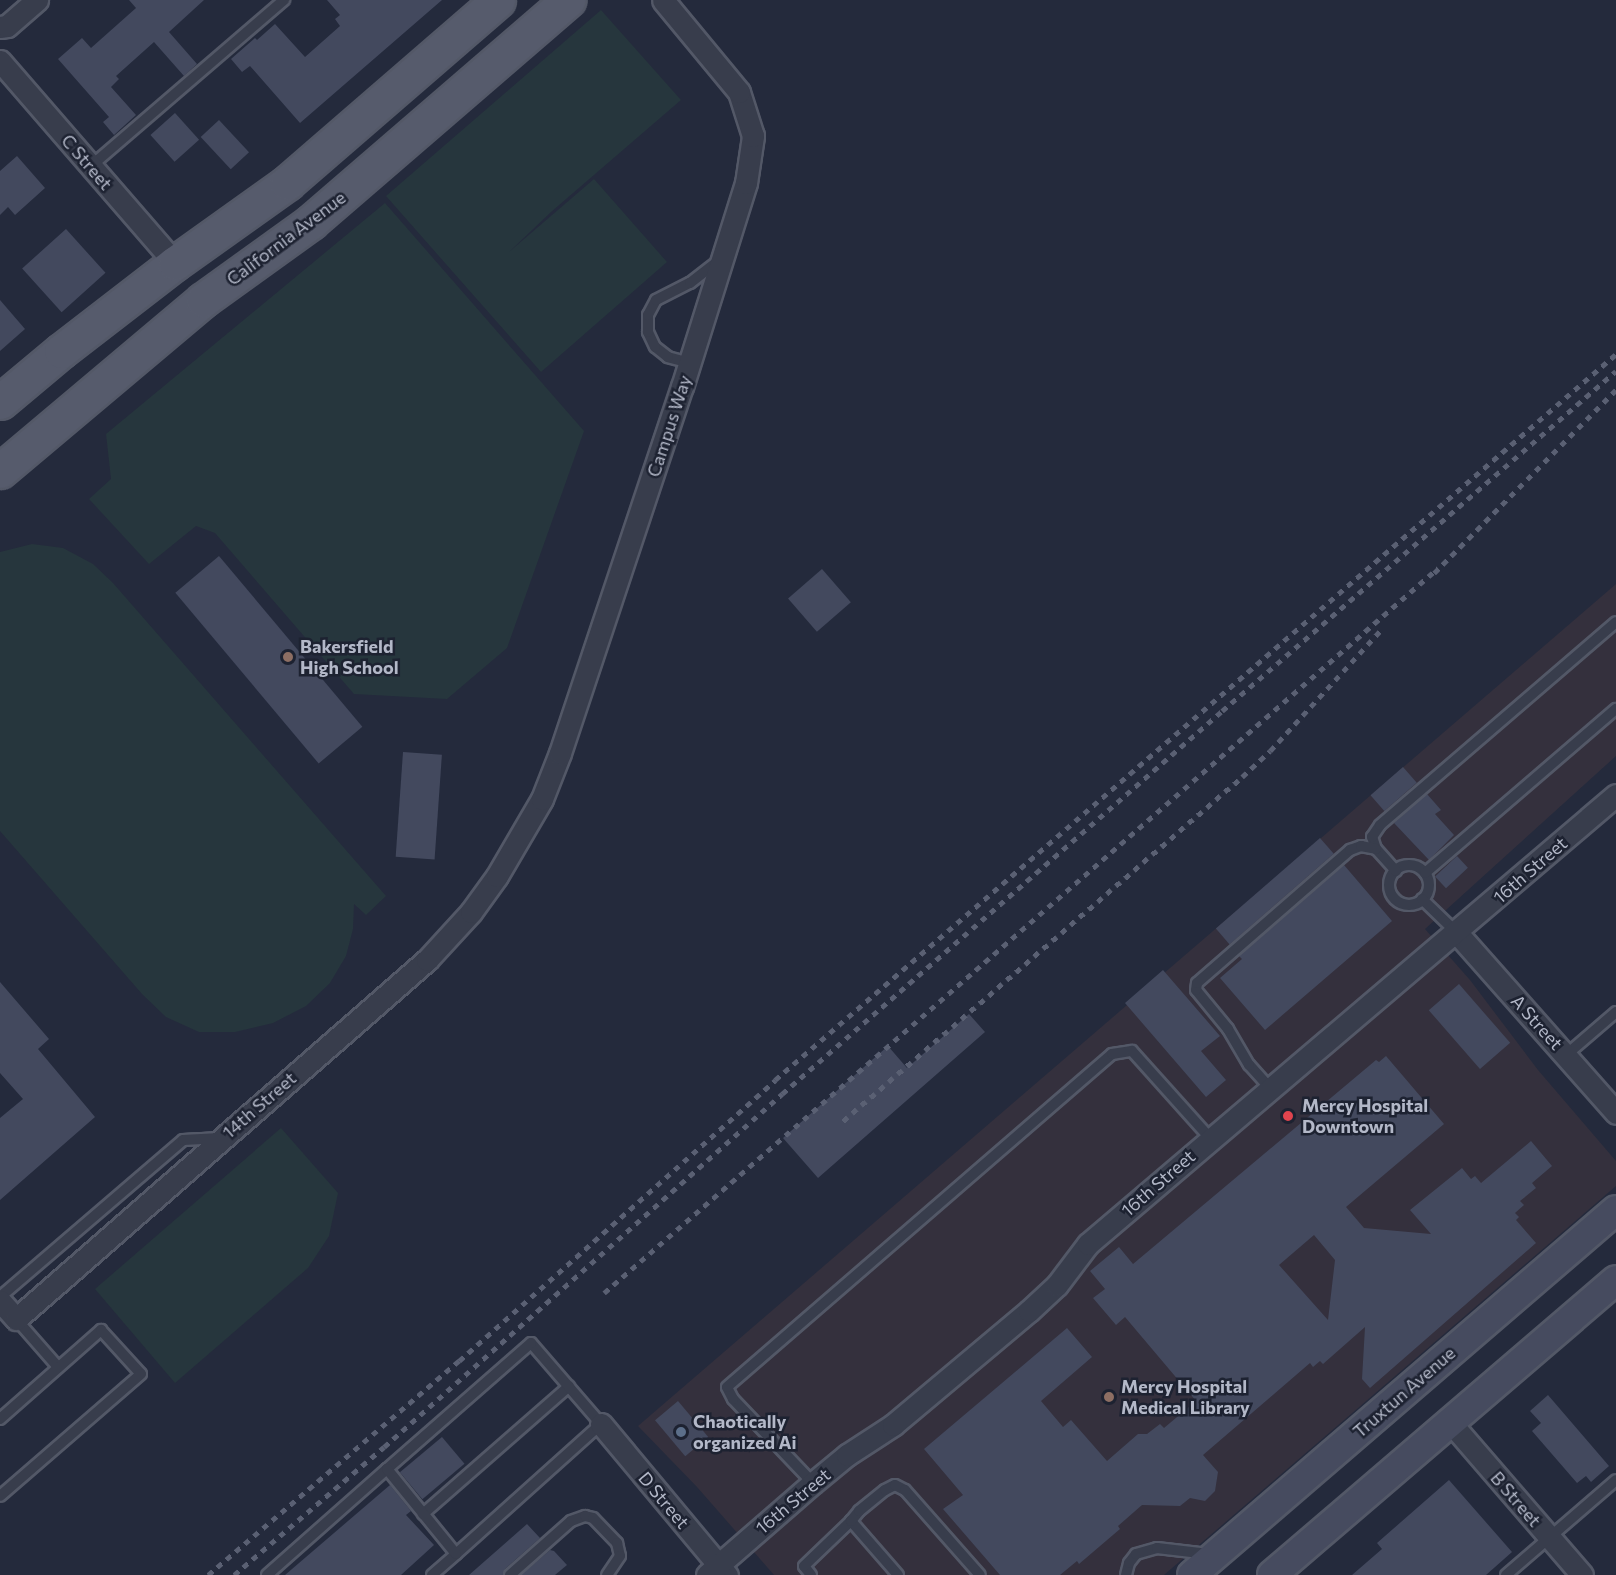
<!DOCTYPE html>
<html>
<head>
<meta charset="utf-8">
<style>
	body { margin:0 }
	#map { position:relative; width:1616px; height:1575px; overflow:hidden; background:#242a3c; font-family:Commissioner,sans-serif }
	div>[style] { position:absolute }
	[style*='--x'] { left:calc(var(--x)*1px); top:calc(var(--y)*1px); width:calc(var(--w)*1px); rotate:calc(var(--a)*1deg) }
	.medical>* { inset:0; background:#34303d }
	.green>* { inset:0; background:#26363d }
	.building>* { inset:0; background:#43495e; transform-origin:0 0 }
	.roads { filter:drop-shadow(2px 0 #535867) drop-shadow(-2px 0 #535867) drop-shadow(0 2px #535867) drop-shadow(0 -2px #535867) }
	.lane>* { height:10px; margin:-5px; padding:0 5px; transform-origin:5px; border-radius:5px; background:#383d4c }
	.lane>.ring { margin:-5px; padding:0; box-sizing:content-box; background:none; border:10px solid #383d4c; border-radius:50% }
	.street>* { height:21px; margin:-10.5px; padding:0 10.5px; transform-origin:10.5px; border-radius:10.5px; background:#383d4c }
	.secondary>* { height:28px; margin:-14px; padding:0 14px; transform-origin:14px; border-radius:14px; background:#464b5f }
	.primary>* { height:33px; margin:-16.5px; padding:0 16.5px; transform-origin:16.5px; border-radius:16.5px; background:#565b6c }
	.rail>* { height:4.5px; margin-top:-2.25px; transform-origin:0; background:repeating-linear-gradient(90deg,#5a6073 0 6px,transparent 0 12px) }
	.dots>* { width:16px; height:16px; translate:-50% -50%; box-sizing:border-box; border:3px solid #1d2231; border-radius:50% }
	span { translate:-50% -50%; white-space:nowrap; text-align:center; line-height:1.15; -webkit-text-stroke:5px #1d2231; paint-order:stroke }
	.street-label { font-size:18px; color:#b3b8c8 }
	.poi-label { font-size:18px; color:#b3b8c8; font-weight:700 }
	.left { translate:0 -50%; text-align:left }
</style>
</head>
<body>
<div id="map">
	<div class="medical">
		<div style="clip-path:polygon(1616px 584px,1616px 756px,1425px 929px,1470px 980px,1538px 1070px,1616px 1161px,1616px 1186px,1164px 1575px,774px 1575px,697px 1487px,638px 1426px)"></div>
	</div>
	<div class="green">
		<div style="clip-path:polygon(601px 10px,681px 100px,551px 212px,509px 252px,594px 179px,667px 262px,541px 372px,386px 196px)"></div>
		<div style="clip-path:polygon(385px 203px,584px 431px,507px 648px,447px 699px,354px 694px,215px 533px,196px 526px,149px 564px,89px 499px,111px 479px,106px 434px)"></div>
		<div style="clip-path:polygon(32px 544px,63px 548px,93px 564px,113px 583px,386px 896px,366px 915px,354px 904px,353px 929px,346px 956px,330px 983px,306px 1006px,273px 1023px,235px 1032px,199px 1032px,166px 1017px,142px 994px,0 831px,0 552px)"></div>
		<div style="clip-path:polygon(281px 1128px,338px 1193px,329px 1236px,308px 1268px,175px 1383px,95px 1289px)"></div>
	</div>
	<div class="building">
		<div style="clip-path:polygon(129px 0,204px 0,169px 32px,197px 64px,184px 76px,154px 42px,116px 76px,119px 79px,111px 87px,136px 115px,114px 135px,103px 122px,109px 117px,58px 59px,82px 38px,91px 48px,136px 8px)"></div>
		<div style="clip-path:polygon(327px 0,442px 0,300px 123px,250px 66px,242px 72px,231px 59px,255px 38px,257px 40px,275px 24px,305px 57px,340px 26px,335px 19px,340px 15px)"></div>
		<div style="left:175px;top:113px;width:36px;height:33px;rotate:48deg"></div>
		<div style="left:219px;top:120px;width:44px;height:25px;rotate:47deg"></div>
		<div style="clip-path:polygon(17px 156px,45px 188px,15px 215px,8px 207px,0 215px,0 171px)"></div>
		<div style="left:66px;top:229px;width:59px;height:59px;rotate:48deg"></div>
		<div style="clip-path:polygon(0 300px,25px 329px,0 351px)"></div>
		<div style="left:219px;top:556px;width:223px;height:57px;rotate:50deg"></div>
		<div style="left:822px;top:569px;width:44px;height:45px;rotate:49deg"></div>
		<div style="left:403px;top:752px;width:39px;height:105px;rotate:4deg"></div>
		<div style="left:1403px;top:767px;width:21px;height:43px;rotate:49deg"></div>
		<div style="clip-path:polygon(1427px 794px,1441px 810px,1435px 814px,1454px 835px,1429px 860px,1394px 823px)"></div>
		<div style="left:1320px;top:838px;width:21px;height:138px;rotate:49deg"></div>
		<div style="left:1457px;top:856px;width:16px;height:30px;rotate:47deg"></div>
		<div style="clip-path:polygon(1344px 865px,1392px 921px,1265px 1030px,1220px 978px,1242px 959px,1239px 956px)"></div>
		<div style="clip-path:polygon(1163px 970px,1220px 1036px,1201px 1051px,1226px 1080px,1206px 1097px,1125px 1003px)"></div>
		<div style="clip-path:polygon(0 982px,49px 1039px,38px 1049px,95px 1117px,0 1200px,0 1118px,23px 1099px,0 1073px)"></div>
		<div style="left:1459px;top:984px;width:78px;height:40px;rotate:49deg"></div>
		<div style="clip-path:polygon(969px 1014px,985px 1032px,818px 1178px,783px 1138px,888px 1046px,907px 1068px)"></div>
		<div style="clip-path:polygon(evenodd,1386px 1056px,1444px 1124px,1346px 1207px,1364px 1228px,1431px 1234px,1410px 1210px,1462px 1168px,1471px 1179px,1475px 1176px,1481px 1183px,1531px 1141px,1552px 1166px,1532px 1183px,1536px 1188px,1520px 1201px,1524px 1205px,1515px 1213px,1519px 1217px,1516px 1220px,1536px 1243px,1370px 1388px,1362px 1379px,1365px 1327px,1323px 1364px,1320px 1361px,1313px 1367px,1310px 1363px,1203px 1455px,1218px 1472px,1215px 1491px,1205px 1501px,1190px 1498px,1180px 1506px,1142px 1505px,1118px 1526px,1120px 1529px,1079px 1564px,1077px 1561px,1060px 1575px,1000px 1575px,943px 1509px,963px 1495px,924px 1449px,1067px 1328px,1092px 1357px,1041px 1401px,1063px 1427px,1071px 1420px,1107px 1461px,1138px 1434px,1147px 1434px,1160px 1424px,1164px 1428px,1196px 1401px,1125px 1317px,1116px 1325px,1093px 1298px,1105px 1289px,1090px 1271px,1119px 1247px,1133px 1264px,1376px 1060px,1379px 1062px,1386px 1056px,1314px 1235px,1335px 1260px,1328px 1320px,1279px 1265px,1314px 1235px)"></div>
		<div style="clip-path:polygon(1548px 1395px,1609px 1466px,1591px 1482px,1586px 1476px,1577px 1483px,1532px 1431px,1541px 1423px,1530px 1411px)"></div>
		<div style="left:678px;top:1401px;width:47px;height:30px;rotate:50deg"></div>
		<div style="left:442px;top:1437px;width:35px;height:55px;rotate:50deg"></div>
		<div style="clip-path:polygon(1449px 1480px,1512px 1552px,1486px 1575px,1352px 1575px,1382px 1549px,1377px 1543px)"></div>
		<div style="clip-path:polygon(390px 1485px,411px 1511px,406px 1515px,434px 1545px,401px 1575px,285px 1575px)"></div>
		<div style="clip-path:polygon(527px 1524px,540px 1538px,505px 1569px,503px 1575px,469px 1575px)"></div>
		<div style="clip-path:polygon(550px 1550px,554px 1551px,567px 1565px,555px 1575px,521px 1575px)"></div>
	</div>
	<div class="roads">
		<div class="lane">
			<div style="--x:91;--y:166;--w:255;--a:-40.7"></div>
			<div style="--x:690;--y:363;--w:23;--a:-165"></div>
			<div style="--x:668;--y:357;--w:16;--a:-142"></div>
			<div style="--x:655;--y:347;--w:17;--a:-115"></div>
			<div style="--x:648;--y:332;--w:17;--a:-90"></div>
			<div style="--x:648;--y:315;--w:17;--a:-62"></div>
			<div style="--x:656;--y:300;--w:38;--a:-27"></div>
			<div style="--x:690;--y:283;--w:36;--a:-38"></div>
			<div class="ring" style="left:1389px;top:865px;width:30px;height:30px"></div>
			<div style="--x:1396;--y:871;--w:30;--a:-132"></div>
			<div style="--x:1376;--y:849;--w:13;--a:-108"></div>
			<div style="--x:1372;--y:837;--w:14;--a:-56"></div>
			<div style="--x:1380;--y:825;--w:311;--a:-40.7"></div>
			<div style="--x:1425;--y:873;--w:252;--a:-40.7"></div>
			<div style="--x:1422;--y:899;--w:47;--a:44.1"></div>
			<div style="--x:1566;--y:1055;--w:66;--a:-40.7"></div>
			<div style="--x:1270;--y:1088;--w:31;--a:-132"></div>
			<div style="--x:1249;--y:1065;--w:42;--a:-120.3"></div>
			<div style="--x:1228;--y:1029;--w:50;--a:-129.4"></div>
			<div style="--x:1196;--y:990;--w:7;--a:-82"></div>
			<div style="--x:1197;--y:983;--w:203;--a:-41"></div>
			<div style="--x:1350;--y:850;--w:12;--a:-20"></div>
			<div style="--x:1361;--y:846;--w:15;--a:11"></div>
			<div style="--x:0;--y:1297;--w:241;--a:-40.6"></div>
			<div style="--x:183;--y:1140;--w:37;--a:-3"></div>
			<div style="--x:16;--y:1319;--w:64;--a:48.8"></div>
			<div style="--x:0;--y:1419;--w:135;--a:-41.4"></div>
			<div style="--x:101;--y:1330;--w:59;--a:47.7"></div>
			<div style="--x:141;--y:1374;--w:186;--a:139.1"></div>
			<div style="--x:813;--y:1483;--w:116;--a:-133.6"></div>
			<div style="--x:733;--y:1399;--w:13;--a:-117"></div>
			<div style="--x:727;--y:1387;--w:509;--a:-40.86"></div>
			<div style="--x:1112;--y:1054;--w:20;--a:-9"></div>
			<div style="--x:1132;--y:1051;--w:117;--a:48.1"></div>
			<div style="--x:423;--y:1514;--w:194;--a:-41.2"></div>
			<div style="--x:267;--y:1575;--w:160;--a:-41.5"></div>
			<div style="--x:432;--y:1575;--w:32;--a:-41"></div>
			<div style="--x:456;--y:1554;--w:195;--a:-41.9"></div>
			<div style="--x:601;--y:1424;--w:107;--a:-130.8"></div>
			<div style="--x:531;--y:1343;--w:191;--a:138.8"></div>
			<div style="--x:387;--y:1469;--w:109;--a:50.9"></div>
			<div style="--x:510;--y:1575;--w:81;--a:-41.5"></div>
			<div style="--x:571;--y:1521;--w:15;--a:-20"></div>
			<div style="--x:585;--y:1516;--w:8;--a:14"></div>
			<div style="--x:593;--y:1518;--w:35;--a:46"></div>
			<div style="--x:617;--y:1543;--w:13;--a:77"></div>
			<div style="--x:620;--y:1556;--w:23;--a:124"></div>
			<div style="--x:811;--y:1575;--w:11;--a:-128"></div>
			<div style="--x:804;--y:1566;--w:65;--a:-43.8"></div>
			<div style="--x:898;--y:1575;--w:72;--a:-131"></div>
			<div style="--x:851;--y:1521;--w:13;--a:-51"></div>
			<div style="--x:859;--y:1511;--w:33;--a:-39"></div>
			<div style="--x:885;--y:1490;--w:11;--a:-27"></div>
			<div style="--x:895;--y:1485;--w:11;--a:27"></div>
			<div style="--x:905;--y:1490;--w:113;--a:48.6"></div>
			<div style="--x:1126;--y:1575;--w:12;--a:-76"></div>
			<div style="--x:1129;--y:1563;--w:11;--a:-52"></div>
			<div style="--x:1136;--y:1554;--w:22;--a:-16"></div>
			<div style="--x:1157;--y:1548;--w:52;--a:6.6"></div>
			<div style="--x:1506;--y:1575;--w:145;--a:-40.8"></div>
		</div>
		<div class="street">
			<div style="--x:0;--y:27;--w:7;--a:-8"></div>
			<div style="--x:7;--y:26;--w:40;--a:-41"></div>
			<div style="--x:0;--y:61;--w:267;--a:49.1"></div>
			<div style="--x:1457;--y:933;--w:240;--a:48.5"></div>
			<div style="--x:0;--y:1301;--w:24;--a:48"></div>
			<div style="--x:16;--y:1319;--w:546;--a:-41.14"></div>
			<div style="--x:427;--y:960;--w:65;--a:-47.5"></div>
			<div style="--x:471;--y:912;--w:44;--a:-54.2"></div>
			<div style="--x:497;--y:876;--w:89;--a:-59.7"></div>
			<div style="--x:542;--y:799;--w:49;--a:-68.6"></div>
			<div style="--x:560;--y:753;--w:386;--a:-71.6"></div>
			<div style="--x:682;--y:387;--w:214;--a:-72.6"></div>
			<div style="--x:746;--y:183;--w:48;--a:-81.5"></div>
			<div style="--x:753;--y:136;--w:46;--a:-107.7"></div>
			<div style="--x:739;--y:92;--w:119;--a:-129.6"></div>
			<div style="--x:1450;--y:1422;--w:202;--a:49.2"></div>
			<div style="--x:601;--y:1424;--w:197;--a:50.2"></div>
			<div style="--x:707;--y:1575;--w:140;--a:-41"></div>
			<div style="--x:813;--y:1483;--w:44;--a:-39.5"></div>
			<div style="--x:847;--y:1455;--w:55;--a:-33.1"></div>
			<div style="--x:893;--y:1425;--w:177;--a:-40"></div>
			<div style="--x:1029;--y:1311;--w:38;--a:-43"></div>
			<div style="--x:1057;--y:1285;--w:51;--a:-52.9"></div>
			<div style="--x:1088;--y:1244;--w:693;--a:-40.38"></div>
		</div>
		<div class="secondary">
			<div style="--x:1192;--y:1575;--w:559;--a:-40.72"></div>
			<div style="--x:1272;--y:1575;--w:453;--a:-40.6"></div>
		</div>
		<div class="primary">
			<div style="--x:0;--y:402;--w:80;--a:-39.9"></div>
			<div style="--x:61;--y:351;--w:144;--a:-37.7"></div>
			<div style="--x:175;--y:263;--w:138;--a:-35.5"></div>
			<div style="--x:287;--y:183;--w:279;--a:-40.9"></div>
			<div style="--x:0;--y:471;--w:265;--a:-40.1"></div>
			<div style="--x:203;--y:300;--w:133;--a:-35.8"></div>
			<div style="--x:311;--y:222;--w:340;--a:-40.8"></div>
		</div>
	</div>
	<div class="rail">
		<div style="--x:1434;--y:573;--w:258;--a:-45.2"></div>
		<div style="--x:843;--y:1121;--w:527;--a:-40.77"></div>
		<div style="--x:1242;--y:777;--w:38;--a:-43"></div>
		<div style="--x:1270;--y:751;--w:164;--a:-47.5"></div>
		<div style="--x:604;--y:1293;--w:1105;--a:-41"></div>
		<div style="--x:208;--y:1575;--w:330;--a:-40.5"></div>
		<div style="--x:459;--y:1361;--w:423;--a:-41.6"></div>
		<div style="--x:775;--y:1080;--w:1111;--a:-40.8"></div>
		<div style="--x:234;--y:1575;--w:197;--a:-40.5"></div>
		<div style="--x:384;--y:1447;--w:532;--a:-41.57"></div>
		<div style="--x:782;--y:1094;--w:583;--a:-41.04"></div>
		<div style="--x:1222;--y:711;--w:520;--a:-40.79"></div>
	</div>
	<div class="dots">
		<div style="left:288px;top:657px;background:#8d6e63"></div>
		<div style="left:1288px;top:1116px;background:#e0444e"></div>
		<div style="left:1109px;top:1397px;background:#8d6e63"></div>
		<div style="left:681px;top:1432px;background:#5c6f8a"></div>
	</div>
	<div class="street-label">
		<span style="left:87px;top:162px;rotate:49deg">C Street</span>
		<span style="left:286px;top:238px;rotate:-37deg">California Avenue</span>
		<span style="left:669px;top:426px;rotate:-72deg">Campus Way</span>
		<span style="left:1530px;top:870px;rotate:-41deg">16th Street</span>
		<span style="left:1537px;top:1022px;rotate:48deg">A Street</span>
		<span style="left:259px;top:1105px;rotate:-41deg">14th Street</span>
		<span style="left:1158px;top:1183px;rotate:-41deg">16th Street</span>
		<span style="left:1404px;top:1392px;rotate:-41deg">Truxtun Avenue</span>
		<span style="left:1516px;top:1499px;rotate:49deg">B Street</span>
		<span style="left:664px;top:1500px;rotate:50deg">D Street</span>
		<span style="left:793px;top:1501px;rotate:-40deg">16th Street</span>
	</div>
	<div class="poi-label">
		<span class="left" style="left:300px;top:657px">Bakersfield<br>High School</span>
		<span class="left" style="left:1302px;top:1116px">Mercy Hospital<br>Downtown</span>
		<span class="left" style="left:1121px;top:1397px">Mercy Hospital<br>Medical Library</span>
		<span class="left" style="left:693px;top:1432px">Chaotically<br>organized Ai</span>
	</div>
</div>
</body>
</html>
